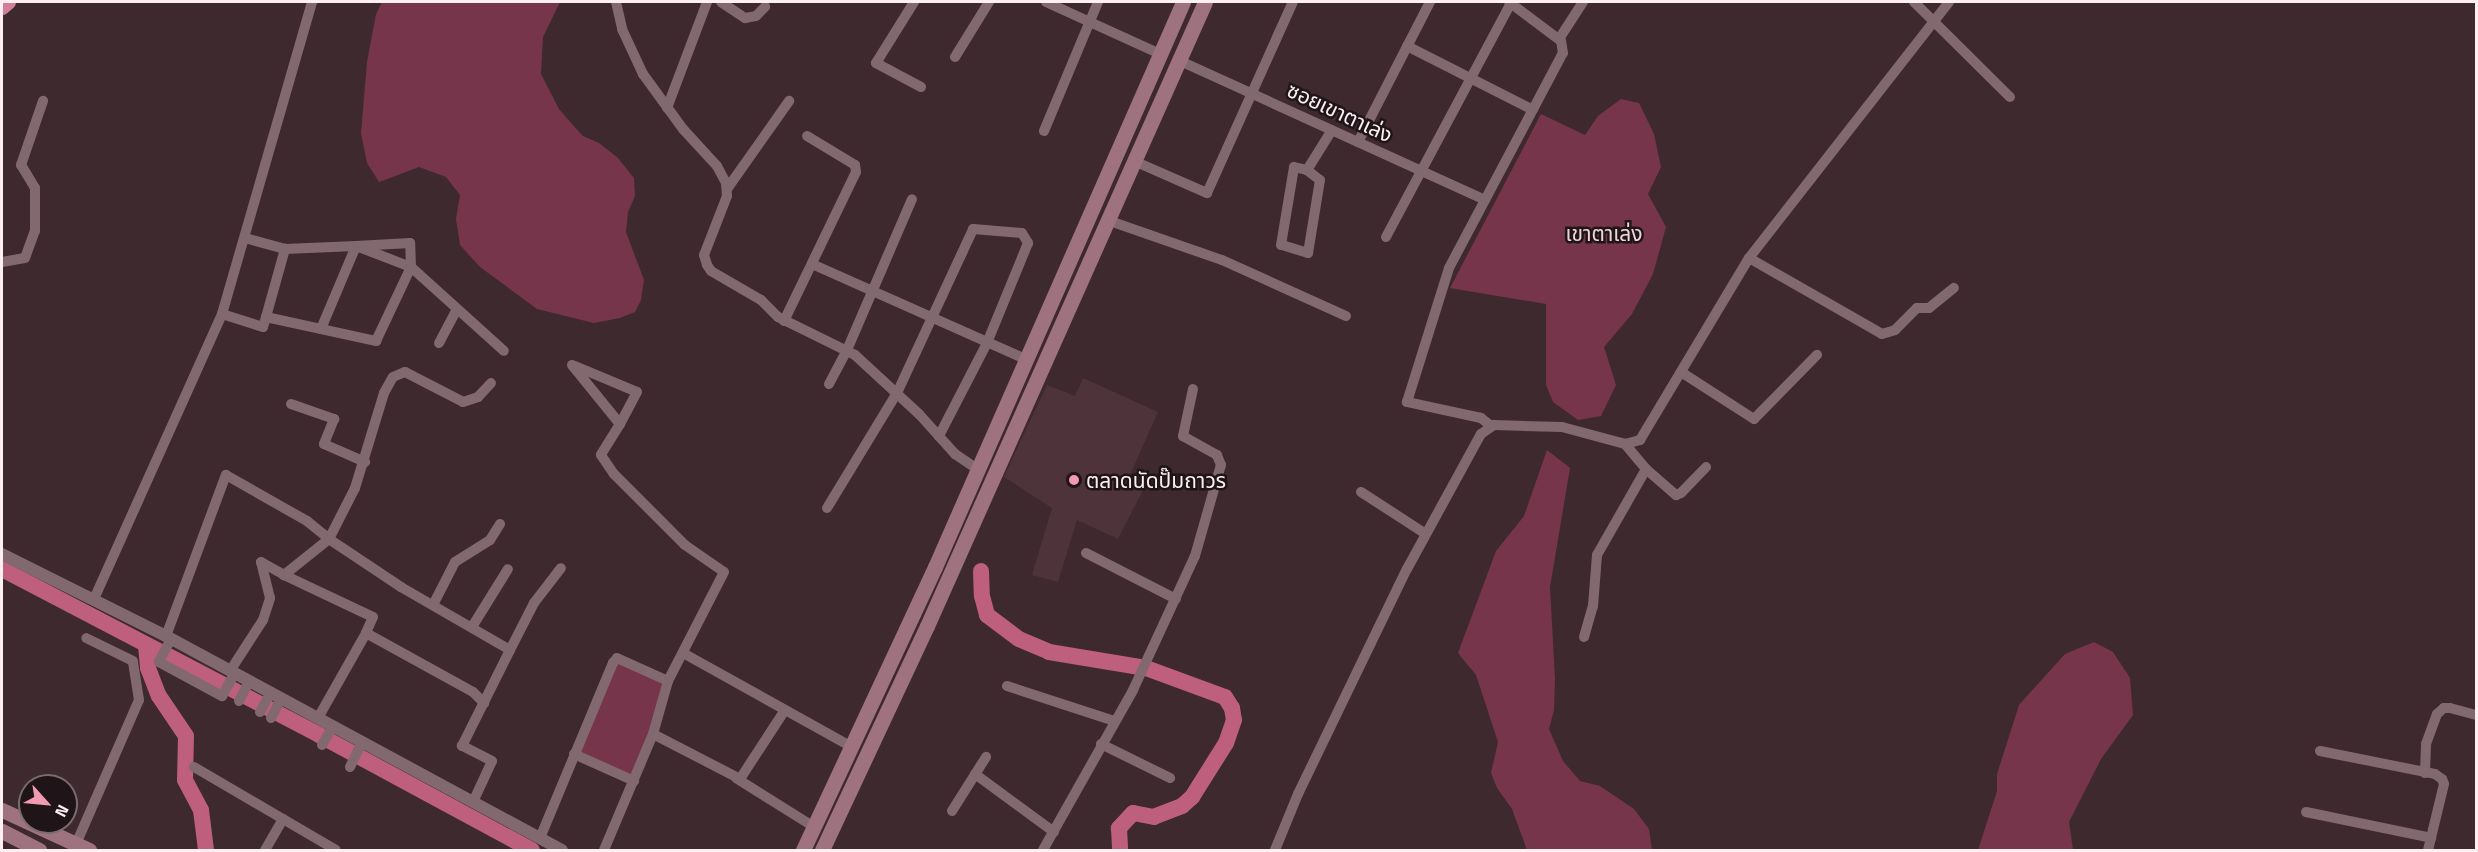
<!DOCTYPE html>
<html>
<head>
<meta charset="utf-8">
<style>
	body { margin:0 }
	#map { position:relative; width:2478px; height:852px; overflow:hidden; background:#3e292f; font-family:"Titillium Web","Noto Sans Thai",sans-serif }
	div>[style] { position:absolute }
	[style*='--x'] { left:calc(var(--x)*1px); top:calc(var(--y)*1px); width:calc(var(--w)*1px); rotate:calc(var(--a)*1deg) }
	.built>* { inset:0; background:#4f333b }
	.green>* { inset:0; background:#77354b }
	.river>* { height:16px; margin:-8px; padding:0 8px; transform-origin:8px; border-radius:8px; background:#bd5f7d }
	.minor>* { height:10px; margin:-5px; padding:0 5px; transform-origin:5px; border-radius:5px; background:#826970 }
	.tertiary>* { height:12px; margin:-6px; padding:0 6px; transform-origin:6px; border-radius:6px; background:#826970 }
	.secondary>* { height:15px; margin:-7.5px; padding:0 7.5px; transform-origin:7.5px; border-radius:7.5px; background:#9f727f }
	.trunk>* { height:16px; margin:-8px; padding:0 8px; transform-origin:8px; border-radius:8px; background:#d08199 }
	.dots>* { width:16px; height:16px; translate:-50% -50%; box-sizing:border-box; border:3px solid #1f1518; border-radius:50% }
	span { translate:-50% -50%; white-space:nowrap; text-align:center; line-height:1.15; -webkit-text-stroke:5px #1f1518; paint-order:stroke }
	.street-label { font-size:21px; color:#fdeff2 }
	.park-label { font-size:21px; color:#efd4da }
	.poi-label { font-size:21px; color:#fdeff2 }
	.left { translate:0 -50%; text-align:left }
	.frame { position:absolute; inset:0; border:3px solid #fdeff2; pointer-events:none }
	.north { position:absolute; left:18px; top:774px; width:60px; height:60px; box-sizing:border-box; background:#1f1518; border:2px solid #786c6f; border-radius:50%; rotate:117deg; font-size:16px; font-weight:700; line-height:24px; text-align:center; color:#fdeff2 }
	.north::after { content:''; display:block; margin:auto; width:21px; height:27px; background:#f19ab3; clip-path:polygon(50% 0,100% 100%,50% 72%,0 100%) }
</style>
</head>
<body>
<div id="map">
	<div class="built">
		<div style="clip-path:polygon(1083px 378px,1158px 412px,1130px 475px,1146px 484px,1118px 539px,1077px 520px,1058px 582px,1032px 575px,1052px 508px,1004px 477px,1047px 385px,1075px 396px)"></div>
	</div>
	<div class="green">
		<div style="clip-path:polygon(382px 2px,560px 2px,543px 37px,541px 74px,559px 109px,571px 123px,583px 136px,599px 143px,618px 158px,634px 178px,635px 196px,628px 212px,626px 232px,644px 280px,641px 300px,635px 312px,620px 318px,594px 323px,537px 309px,480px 267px,460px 245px,456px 219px,460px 195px,446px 177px,419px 167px,379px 182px,367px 163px,361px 133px,367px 62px,376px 14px)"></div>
		<div style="clip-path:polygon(1621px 99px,1639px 103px,1654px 134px,1661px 167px,1648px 194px,1666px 227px,1653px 274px,1632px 314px,1604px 347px,1616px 385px,1601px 416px,1578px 420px,1553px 402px,1546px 385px,1546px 304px,1450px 288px,1541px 114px,1585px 135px,1598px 116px)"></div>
		<div style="clip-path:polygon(1547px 450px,1570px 468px,1550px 587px,1555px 679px,1554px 710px,1549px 729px,1563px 761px,1580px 781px,1600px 786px,1634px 809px,1649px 829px,1652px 850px,1527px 850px,1512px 809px,1497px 788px,1491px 773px,1498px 742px,1476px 675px,1458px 653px,1496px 551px,1524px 516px)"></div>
		<div style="clip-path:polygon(2094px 642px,2113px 652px,2130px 678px,2133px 715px,2101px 759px,2069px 822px,2073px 850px,1978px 850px,1997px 791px,1997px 774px,2019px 705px,2065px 654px)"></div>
		<div style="clip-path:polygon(617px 658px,668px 681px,634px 781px,574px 754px)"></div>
	</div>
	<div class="river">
		<div style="--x:2;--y:569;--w:358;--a:27.6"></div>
		<div style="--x:319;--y:735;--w:242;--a:28.4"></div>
		<div style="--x:981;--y:571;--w:25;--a:88"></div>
		<div style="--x:982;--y:596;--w:20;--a:75"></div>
		<div style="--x:987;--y:615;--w:40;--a:37"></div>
		<div style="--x:1019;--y:639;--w:33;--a:23"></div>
		<div style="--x:1049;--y:652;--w:98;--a:9.4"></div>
		<div style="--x:1146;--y:668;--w:84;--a:20.2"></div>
		<div style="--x:1225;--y:697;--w:13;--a:58"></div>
		<div style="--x:1232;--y:708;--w:12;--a:81"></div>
		<div style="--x:1234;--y:720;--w:24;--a:109"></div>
		<div style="--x:1226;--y:743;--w:64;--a:122.2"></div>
		<div style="--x:1192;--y:797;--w:13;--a:138"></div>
		<div style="--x:1182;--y:806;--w:30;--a:159"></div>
		<div style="--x:1154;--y:817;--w:21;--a:-169"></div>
		<div style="--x:1133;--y:813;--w:21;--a:133"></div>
		<div style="--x:1119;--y:828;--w:22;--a:87"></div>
		<div style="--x:146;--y:645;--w:23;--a:85"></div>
		<div style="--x:148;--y:668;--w:30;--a:69"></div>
		<div style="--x:159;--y:696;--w:48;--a:56"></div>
		<div style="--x:186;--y:736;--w:44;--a:91.3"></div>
		<div style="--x:185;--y:780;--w:34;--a:62"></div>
		<div style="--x:201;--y:810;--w:40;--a:82.9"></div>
	</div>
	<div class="minor">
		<div style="--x:616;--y:2;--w:28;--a:77"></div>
		<div style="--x:622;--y:29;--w:50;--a:65"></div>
		<div style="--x:643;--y:74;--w:68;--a:54"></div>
		<div style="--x:683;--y:129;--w:50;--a:47.4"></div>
		<div style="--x:717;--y:166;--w:19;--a:62"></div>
		<div style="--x:726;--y:183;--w:13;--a:86"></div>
		<div style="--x:727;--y:196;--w:63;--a:111.3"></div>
		<div style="--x:704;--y:255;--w:10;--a:73"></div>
		<div style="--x:707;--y:265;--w:7;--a:56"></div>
		<div style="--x:711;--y:271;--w:58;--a:30.1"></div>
		<div style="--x:761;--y:300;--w:24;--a:45"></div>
		<div style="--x:778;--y:317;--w:86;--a:26.3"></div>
		<div style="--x:855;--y:355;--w:87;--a:42.7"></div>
		<div style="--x:919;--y:414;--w:54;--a:48"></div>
		<div style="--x:955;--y:454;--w:27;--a:34"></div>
		<div style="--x:721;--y:2;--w:29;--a:34"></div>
		<div style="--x:745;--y:18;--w:11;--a:-10"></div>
		<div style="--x:756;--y:16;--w:13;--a:-45"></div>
		<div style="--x:914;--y:2;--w:72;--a:121.9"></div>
		<div style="--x:876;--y:63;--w:51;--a:28.1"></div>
		<div style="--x:1046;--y:2;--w:123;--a:24.5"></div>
		<div style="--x:1914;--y:2;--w:135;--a:44.7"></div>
		<div style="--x:1559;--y:39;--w:44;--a:-57"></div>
		<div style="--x:1407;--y:46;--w:141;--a:26.9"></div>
		<div style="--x:955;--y:57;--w:65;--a:-58.3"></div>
		<div style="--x:1178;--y:60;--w:337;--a:24.5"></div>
		<div style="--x:667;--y:108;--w:113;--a:-69.3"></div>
		<div style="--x:1044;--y:131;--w:140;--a:-67.3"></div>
		<div style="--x:1358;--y:142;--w:157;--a:-62.8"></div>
		<div style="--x:1134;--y:161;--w:80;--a:23.7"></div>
		<div style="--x:1207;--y:193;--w:209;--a:-65.8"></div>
		<div style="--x:1307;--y:170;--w:16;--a:38"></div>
		<div style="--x:1320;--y:180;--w:74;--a:99.3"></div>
		<div style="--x:1308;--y:253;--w:28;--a:-163"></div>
		<div style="--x:1281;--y:245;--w:79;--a:-80.5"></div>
		<div style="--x:1294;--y:167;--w:13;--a:13"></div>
		<div style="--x:1307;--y:170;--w:47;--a:-58"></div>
		<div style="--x:727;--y:189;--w:108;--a:-54.8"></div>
		<div style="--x:1107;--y:220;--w:122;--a:19.2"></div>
		<div style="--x:1222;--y:260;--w:136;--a:24.3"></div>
		<div style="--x:1386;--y:237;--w:265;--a:-61.9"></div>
		<div style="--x:245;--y:238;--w:41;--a:15.4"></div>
		<div style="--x:285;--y:249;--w:71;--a:-2.4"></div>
		<div style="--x:356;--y:246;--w:59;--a:20.9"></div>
		<div style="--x:411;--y:267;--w:24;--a:-92"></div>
		<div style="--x:410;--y:243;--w:54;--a:176.8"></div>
		<div style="--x:356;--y:246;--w:90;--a:112.9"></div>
		<div style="--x:1749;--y:258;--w:153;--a:29.7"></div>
		<div style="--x:1882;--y:334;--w:14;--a:-17"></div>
		<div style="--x:1895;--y:330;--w:31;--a:-45"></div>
		<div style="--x:1917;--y:308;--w:12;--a:0"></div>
		<div style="--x:1929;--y:308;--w:32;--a:-39"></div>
		<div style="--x:2;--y:262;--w:23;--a:-10"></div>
		<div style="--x:25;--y:258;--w:29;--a:-70"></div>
		<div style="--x:35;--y:231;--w:43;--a:-90"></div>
		<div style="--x:35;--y:188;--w:27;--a:-121"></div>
		<div style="--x:21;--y:165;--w:68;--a:-71"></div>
		<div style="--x:812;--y:264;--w:233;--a:24"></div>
		<div style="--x:222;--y:314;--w:43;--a:17.6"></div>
		<div style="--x:263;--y:327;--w:10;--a:-73"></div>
		<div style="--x:266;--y:317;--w:113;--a:12.3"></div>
		<div style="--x:376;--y:341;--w:82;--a:-64.7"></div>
		<div style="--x:411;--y:267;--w:125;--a:42.1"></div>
		<div style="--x:266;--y:317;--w:71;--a:-74.4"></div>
		<div style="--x:784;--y:321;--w:165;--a:-64.2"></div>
		<div style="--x:856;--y:172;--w:7;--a:-98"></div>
		<div style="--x:855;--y:165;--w:56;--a:-148.9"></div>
		<div style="--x:439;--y:343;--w:38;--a:-62"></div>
		<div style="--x:572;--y:365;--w:76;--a:50.9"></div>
		<div style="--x:620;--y:424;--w:36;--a:122"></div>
		<div style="--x:601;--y:455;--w:23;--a:56"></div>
		<div style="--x:614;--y:474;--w:100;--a:45"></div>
		<div style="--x:685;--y:545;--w:47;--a:34.7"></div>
		<div style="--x:724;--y:572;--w:123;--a:117.2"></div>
		<div style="--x:668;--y:681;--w:55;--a:105.8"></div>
		<div style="--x:653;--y:734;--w:126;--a:112.9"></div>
		<div style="--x:575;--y:366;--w:67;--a:22.8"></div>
		<div style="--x:637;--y:392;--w:36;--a:118"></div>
		<div style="--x:1681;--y:372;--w:87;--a:32.8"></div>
		<div style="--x:1754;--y:419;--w:90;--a:-45.5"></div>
		<div style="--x:829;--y:384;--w:38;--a:-62"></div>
		<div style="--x:847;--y:350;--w:164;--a:-66.7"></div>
		<div style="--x:291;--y:404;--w:46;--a:19.2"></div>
		<div style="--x:334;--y:419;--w:27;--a:112"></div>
		<div style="--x:324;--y:444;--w:45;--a:23.7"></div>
		<div style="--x:1491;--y:426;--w:13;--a:-141"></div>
		<div style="--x:1481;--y:418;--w:76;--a:-167.8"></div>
		<div style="--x:1407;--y:402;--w:140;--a:-72.6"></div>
		<div style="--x:1449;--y:268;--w:243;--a:-62.1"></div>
		<div style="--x:1563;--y:53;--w:12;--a:-99"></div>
		<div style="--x:1561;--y:41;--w:65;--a:-143.1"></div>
		<div style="--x:1646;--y:469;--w:40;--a:41"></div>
		<div style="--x:1676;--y:495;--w:5;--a:-22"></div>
		<div style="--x:1681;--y:493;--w:36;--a:-46"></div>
		<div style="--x:1361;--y:492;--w:77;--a:32.9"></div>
		<div style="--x:827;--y:508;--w:135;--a:-58.7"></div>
		<div style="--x:897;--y:393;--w:181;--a:-65.1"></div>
		<div style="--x:973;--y:229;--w:49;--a:4.7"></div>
		<div style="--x:1022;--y:233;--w:12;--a:59"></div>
		<div style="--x:1028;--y:243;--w:108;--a:112.3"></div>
		<div style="--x:987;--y:343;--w:105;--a:117.3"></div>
		<div style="--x:1086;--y:553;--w:101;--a:27.1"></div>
		<div style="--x:94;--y:599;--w:312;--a:-65.8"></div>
		<div style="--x:222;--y:314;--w:325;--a:-73.9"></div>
		<div style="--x:433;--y:605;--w:48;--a:-62.9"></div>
		<div style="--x:455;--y:562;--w:41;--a:-32.2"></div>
		<div style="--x:490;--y:540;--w:19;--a:-58"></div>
		<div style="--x:472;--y:627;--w:68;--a:-58.2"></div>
		<div style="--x:166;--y:636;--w:172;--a:-69.6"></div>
		<div style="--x:226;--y:475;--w:93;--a:29.6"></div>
		<div style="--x:307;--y:521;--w:28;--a:39"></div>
		<div style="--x:329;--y:539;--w:58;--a:141.3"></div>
		<div style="--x:284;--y:575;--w:98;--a:25.3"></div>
		<div style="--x:373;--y:617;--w:17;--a:114"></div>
		<div style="--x:1584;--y:637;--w:32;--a:-74"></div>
		<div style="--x:1593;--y:606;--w:51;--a:-85.5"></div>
		<div style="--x:1597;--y:555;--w:99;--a:-60.3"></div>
		<div style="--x:1646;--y:469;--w:33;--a:-130"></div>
		<div style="--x:171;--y:639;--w:26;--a:118"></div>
		<div style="--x:159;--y:662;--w:72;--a:28.4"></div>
		<div style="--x:222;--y:696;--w:26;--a:-61"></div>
		<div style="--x:510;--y:650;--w:53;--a:-62.9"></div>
		<div style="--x:534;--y:603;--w:44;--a:-52.4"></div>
		<div style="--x:683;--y:653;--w:193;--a:29.1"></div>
		<div style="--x:230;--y:671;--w:61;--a:-57.1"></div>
		<div style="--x:263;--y:620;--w:23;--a:-72"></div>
		<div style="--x:270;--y:598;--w:37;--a:-104"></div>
		<div style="--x:261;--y:562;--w:26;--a:29"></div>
		<div style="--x:1007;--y:686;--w:113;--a:18.1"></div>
		<div style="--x:239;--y:701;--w:22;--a:-63"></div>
		<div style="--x:260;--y:712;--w:23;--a:-61"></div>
		<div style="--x:271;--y:718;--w:22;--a:-63"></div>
		<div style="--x:318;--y:718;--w:98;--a:-60.5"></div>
		<div style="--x:366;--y:633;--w:122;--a:28.9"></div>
		<div style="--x:473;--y:692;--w:16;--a:45"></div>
		<div style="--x:653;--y:734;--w:98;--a:27.3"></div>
		<div style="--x:740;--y:779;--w:82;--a:-56.9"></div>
		<div style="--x:1101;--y:744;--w:77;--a:26.2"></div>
		<div style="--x:322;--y:745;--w:22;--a:-60"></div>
		<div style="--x:2320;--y:751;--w:117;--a:11.3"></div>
		<div style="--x:2435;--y:774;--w:9;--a:36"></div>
		<div style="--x:2442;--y:779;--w:5;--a:68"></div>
		<div style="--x:2444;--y:784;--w:68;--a:103.6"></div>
		<div style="--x:574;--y:754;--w:66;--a:24.2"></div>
		<div style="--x:194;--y:767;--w:103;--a:30.3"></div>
		<div style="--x:283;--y:819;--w:36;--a:120"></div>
		<div style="--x:350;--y:767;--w:28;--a:-64"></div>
		<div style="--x:2425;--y:773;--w:29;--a:-88"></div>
		<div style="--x:2426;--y:744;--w:32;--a:-70"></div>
		<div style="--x:2437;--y:714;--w:9;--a:-41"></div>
		<div style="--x:2444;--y:708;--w:6;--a:0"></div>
		<div style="--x:2450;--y:708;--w:27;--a:15"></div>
		<div style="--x:975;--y:774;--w:98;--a:36.3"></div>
		<div style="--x:736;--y:778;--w:92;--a:32.1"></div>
		<div style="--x:473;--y:802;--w:45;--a:-65.1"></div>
		<div style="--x:492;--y:761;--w:34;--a:-153"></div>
		<div style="--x:462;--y:746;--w:107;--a:-63.4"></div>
		<div style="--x:510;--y:650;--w:126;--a:-150"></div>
		<div style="--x:401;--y:587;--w:87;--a:-146.3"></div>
		<div style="--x:329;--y:539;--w:57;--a:-63"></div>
		<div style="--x:355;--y:488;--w:99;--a:-73"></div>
		<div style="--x:384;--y:393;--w:18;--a:-61"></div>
		<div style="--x:393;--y:377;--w:13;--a:-23"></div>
		<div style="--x:405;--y:372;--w:65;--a:27.3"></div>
		<div style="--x:463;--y:402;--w:16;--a:-18"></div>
		<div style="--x:478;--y:397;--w:19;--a:-47"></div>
		<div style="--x:952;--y:811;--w:64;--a:-57.8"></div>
		<div style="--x:2306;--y:812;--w:128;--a:11.7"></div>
		<div style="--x:283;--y:819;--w:61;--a:30.3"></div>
		<div style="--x:540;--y:838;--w:190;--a:-67.4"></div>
		<div style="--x:613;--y:663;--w:6;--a:-51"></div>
		<div style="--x:617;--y:658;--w:56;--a:24.3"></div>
		<div style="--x:76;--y:844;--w:157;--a:-66.4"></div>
		<div style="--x:139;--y:700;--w:39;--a:-99"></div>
		<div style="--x:133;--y:661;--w:52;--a:-153.9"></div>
		<div style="--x:1043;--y:850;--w:184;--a:-60.6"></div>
		<div style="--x:1133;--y:690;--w:148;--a:-65.2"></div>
		<div style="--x:1195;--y:556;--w:95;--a:-74.1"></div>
		<div style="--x:1221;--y:465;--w:11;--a:-112"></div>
		<div style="--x:1217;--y:455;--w:39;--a:-151"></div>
		<div style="--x:1183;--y:436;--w:48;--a:-78"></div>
		<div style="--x:1275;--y:850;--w:61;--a:-67.7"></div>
		<div style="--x:1298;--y:794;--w:250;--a:-64.2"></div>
		<div style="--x:1407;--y:569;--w:154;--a:-61.3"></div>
		<div style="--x:1481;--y:434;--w:16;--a:-35"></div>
		<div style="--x:1494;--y:425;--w:68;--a:1.7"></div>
		<div style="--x:1562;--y:427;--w:65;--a:15.1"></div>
		<div style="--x:1625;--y:444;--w:16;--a:-15"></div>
		<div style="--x:1640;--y:440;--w:212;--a:-59.1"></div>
		<div style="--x:1749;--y:258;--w:325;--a:-52"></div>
	</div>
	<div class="tertiary">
		<div style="--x:2;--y:554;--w:183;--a:26.6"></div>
		<div style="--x:166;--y:636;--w:450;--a:28.4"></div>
	</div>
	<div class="secondary">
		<div style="--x:2;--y:810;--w:96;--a:24.7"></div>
		<div style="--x:2;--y:831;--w:42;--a:27.2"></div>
		<div style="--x:803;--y:850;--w:312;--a:-65"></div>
		<div style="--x:935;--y:567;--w:617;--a:-66.3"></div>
		<div style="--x:822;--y:850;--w:247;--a:-64.9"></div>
		<div style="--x:927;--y:626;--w:683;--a:-65.99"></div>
	</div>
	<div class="trunk">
		<div style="--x:2;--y:7;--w:8;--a:-40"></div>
	</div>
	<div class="dots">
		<div style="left:1074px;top:480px;background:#f19ab3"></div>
	</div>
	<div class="street-label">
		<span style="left:1340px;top:112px;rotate:25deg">ซอยเขาตาเล่ง</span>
	</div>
	<div class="park-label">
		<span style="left:1604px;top:233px">เขาตาเล่ง</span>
	</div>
	<div class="poi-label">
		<span class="left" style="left:1086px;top:480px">ตลาดนัดปั๊มถาวร</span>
	</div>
	<div class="frame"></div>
	<div class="north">N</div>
</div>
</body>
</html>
